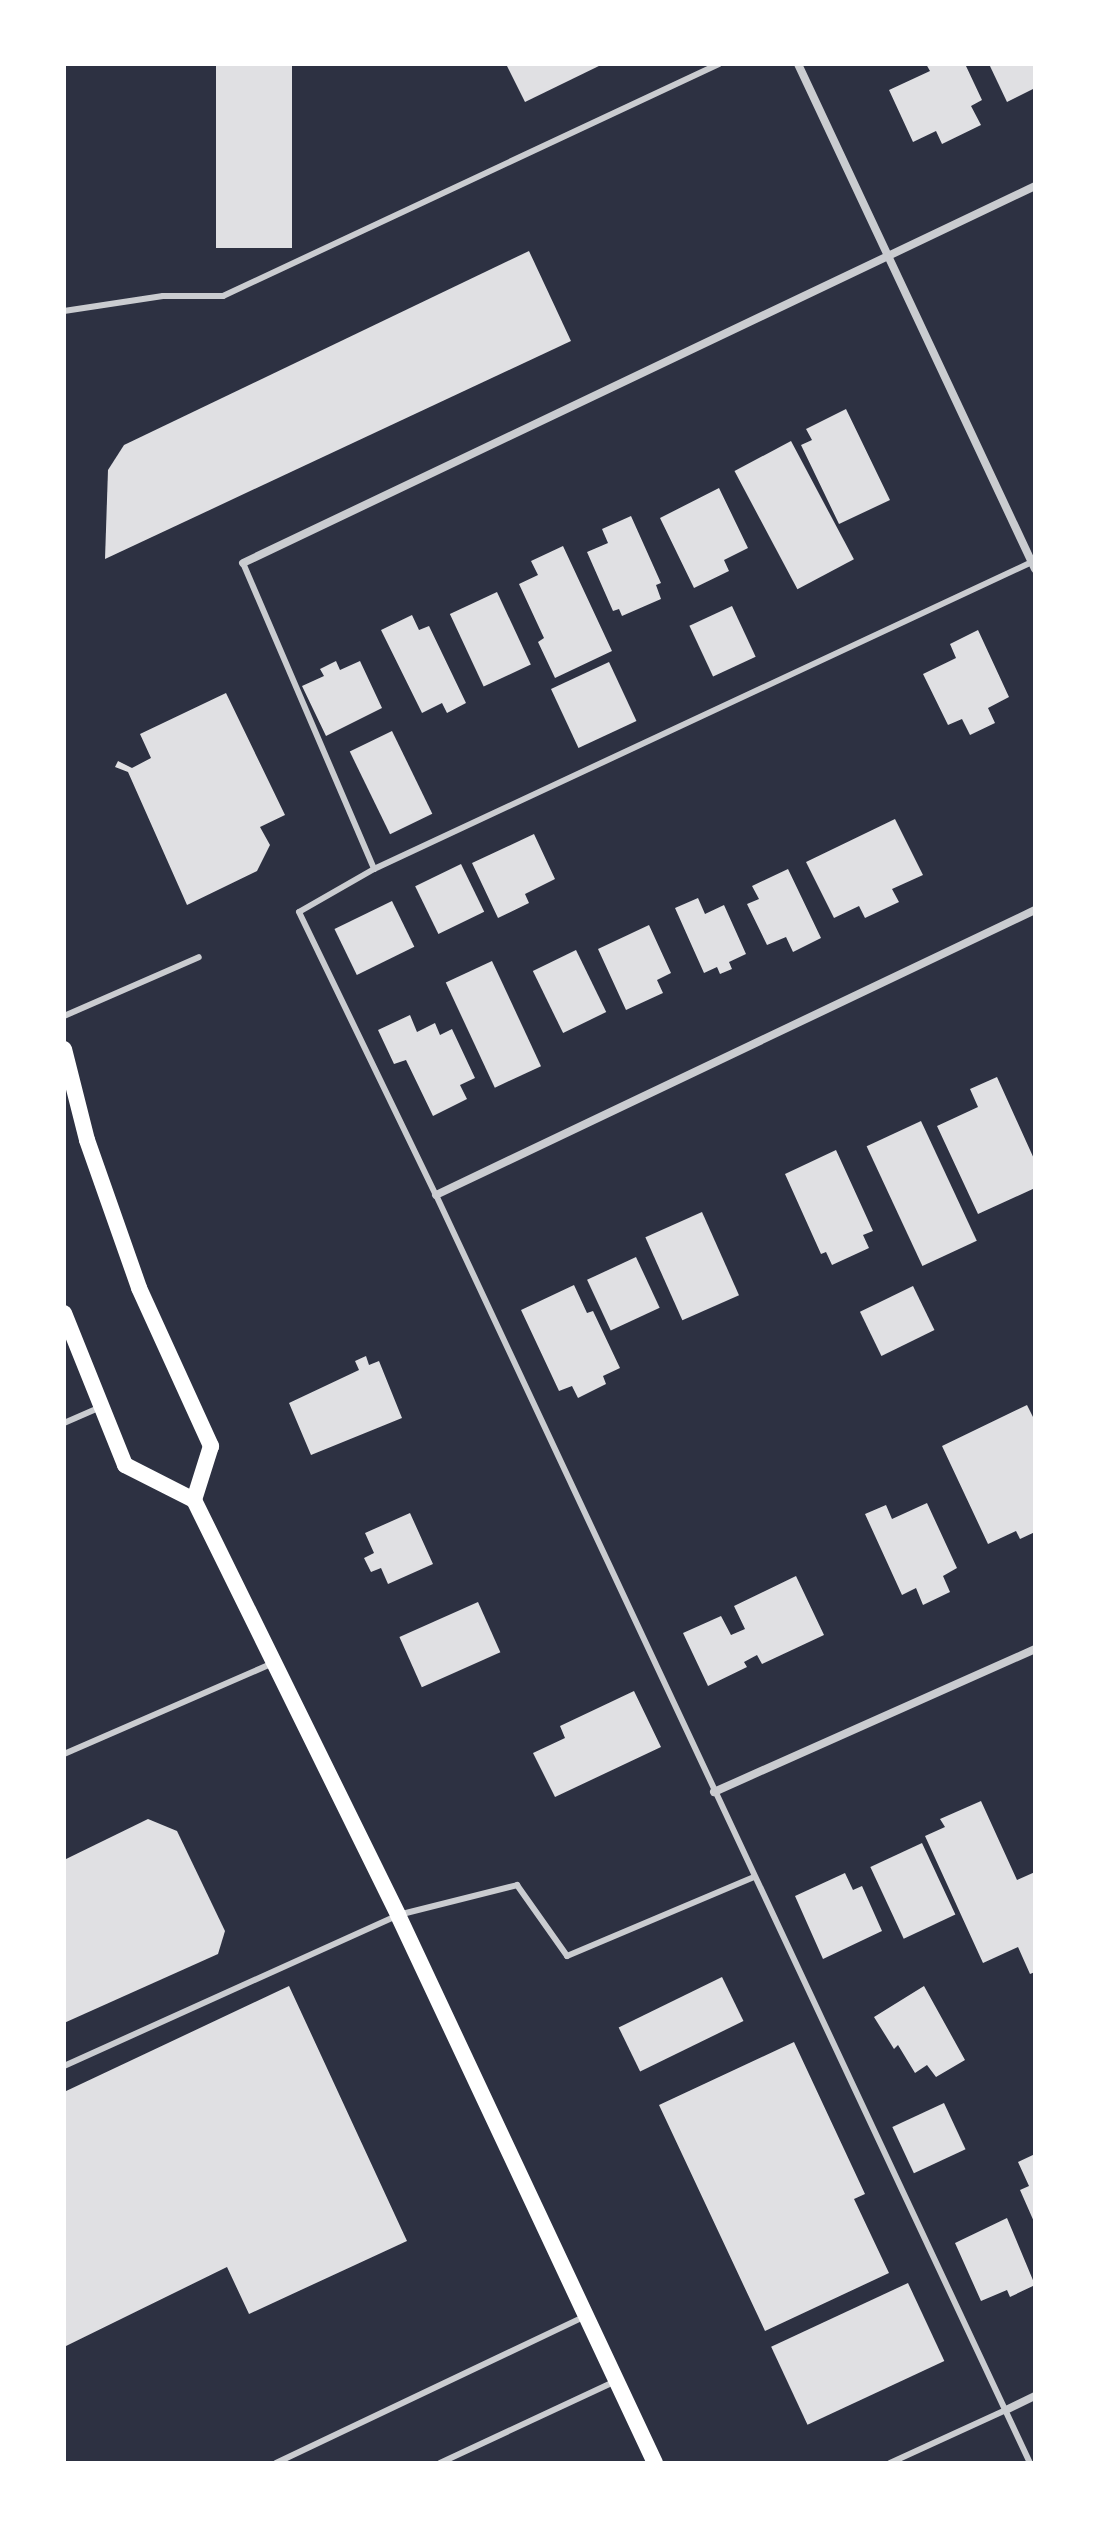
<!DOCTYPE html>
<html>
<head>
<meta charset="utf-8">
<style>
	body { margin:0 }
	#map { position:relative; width:1099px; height:2527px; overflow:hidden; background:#2d3142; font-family:Montserrat,sans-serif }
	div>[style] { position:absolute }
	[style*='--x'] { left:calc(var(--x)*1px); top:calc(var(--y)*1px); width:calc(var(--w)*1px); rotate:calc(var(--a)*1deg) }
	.building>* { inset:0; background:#e0e0e3; transform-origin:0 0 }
	.service>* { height:6px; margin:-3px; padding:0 3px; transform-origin:3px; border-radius:3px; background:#caccd0 }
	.minor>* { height:8px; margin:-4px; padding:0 4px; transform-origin:4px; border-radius:4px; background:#caccd0 }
	.secondary>* { height:16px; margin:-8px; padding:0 8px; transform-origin:8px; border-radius:8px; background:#fff }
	span { translate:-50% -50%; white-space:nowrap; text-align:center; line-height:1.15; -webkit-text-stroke:7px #fff; paint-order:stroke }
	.frame { position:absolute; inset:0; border:66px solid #fff; pointer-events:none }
</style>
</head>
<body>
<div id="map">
	<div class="building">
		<div style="left:216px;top:64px;width:76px;height:184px"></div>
		<div style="clip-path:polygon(506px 64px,603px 64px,525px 102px)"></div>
		<div style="clip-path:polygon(926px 64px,972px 64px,966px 66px,982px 100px,971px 106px,981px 125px,942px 144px,936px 131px,913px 142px,889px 90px,930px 71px)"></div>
		<div style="clip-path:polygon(989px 64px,1035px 64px,1035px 88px,1007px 102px)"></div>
		<div style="clip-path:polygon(529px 251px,571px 341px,105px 559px,108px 470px,124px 445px)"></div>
		<div style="clip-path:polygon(846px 409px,890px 500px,839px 524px,801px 445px,812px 440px,806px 429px)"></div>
		<div style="left:791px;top:441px;width:134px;height:64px;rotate:62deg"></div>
		<div style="clip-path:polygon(719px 488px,748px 548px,724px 560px,729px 571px,694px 588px,660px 518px)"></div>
		<div style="clip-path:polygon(631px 516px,661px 583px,656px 585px,661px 599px,622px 616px,619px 609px,613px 611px,587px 552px,608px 543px,602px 529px)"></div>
		<div style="clip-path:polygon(563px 546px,612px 651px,555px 678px,538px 642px,544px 638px,519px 584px,538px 575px,531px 561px)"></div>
		<div style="left:497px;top:592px;width:80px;height:52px;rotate:65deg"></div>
		<div style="left:732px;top:606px;width:56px;height:47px;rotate:65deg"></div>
		<div style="clip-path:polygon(412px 615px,419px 630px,429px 626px,466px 703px,447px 713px,442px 703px,422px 713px,381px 630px)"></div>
		<div style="clip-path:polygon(978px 630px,1009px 697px,988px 708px,995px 723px,970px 735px,962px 719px,948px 725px,923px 674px,956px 658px,950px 644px)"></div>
		<div style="clip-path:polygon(336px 661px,340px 670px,360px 661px,382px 708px,326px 736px,302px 686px,324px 676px,320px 669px)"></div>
		<div style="left:609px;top:662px;width:65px;height:64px;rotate:65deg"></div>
		<div style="clip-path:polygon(226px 693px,285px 815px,260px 827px,270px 845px,257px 871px,187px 905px,128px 772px,115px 767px,118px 761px,132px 768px,151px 758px,140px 734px)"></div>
		<div style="left:392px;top:731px;width:92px;height:47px;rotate:64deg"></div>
		<div style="clip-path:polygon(895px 819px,923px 875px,892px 889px,899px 902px,865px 918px,859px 906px,834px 918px,806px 862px)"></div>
		<div style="clip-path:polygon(534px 834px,555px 879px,525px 894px,529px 903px,498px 918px,472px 863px)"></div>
		<div style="left:461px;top:864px;width:53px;height:51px;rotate:64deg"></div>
		<div style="clip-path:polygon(788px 869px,821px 938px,793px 952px,786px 937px,767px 945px,747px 904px,759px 899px,752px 886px)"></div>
		<div style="clip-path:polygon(698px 898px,705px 914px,724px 905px,746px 954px,729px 962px,732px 969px,720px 974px,717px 967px,704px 973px,675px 908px)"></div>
		<div style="left:392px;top:901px;width:51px;height:64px;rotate:64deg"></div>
		<div style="clip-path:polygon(649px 925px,671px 973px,657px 980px,663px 993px,626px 1010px,598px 949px)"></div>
		<div style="left:576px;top:950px;width:69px;height:48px;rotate:64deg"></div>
		<div style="left:492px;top:961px;width:116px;height:51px;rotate:65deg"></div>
		<div style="clip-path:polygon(410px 1015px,417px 1032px,435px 1023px,440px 1035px,452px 1029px,475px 1078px,460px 1085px,467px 1099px,433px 1116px,406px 1060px,394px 1064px,378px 1030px)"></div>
		<div style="clip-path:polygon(997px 1077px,1035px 1161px,1035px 1188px,978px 1214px,937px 1126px,978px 1107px,970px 1089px)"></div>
		<div style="left:921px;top:1121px;width:132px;height:60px;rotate:65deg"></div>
		<div style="clip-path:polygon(836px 1150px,873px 1231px,863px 1235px,869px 1248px,832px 1265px,826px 1252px,821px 1254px,785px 1174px)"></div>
		<div style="left:702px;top:1212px;width:91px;height:62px;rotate:66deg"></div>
		<div style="left:636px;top:1257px;width:56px;height:54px;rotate:65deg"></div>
		<div style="clip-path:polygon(574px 1285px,587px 1313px,593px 1311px,620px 1368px,603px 1376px,606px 1384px,578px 1398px,572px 1386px,559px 1391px,521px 1310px)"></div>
		<div style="left:913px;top:1286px;width:49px;height:59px;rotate:64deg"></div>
		<div style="clip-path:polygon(366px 1356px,369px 1365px,379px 1361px,402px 1418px,311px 1455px,289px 1403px,359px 1370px,355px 1361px)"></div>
		<div style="clip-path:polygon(1027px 1405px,1035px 1421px,1035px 1532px,1020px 1539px,1016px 1531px,988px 1544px,942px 1446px)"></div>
		<div style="clip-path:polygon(927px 1503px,957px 1568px,943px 1576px,950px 1592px,923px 1605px,916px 1588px,902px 1595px,865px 1514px,886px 1505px,892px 1519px)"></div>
		<div style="clip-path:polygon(410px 1513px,433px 1564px,388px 1584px,381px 1568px,371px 1572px,364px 1558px,374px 1553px,365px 1533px)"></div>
		<div style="clip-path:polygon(796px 1576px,824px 1635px,762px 1664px,757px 1655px,744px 1662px,747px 1667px,708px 1686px,683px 1633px,721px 1616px,731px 1635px,745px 1629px,734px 1606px)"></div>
		<div style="left:478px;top:1602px;width:55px;height:86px;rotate:66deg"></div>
		<div style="clip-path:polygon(634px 1691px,661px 1747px,555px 1797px,533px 1753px,565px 1738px,560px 1726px)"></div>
		<div style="clip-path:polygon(981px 1801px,1017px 1880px,1035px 1872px,1035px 1972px,1030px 1974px,1018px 1947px,983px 1963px,925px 1836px,945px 1827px,940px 1819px)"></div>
		<div style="clip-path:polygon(148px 1819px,177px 1831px,225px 1931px,218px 1954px,64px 2023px,64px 1860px)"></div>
		<div style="left:922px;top:1843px;width:79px;height:57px;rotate:65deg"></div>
		<div style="clip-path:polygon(845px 1873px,853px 1890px,862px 1886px,882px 1931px,823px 1959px,795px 1896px)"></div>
		<div style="left:722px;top:1977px;width:49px;height:115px;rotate:64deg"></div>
		<div style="clip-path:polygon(289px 1986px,407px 2241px,249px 2314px,227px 2267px,64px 2347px,64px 2092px)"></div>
		<div style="clip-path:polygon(924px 1986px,965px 2060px,936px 2077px,927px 2065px,915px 2073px,898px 2045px,894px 2049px,874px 2017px)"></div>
		<div style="clip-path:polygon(794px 2042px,865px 2194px,854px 2199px,889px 2273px,765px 2331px,659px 2105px)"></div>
		<div style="left:944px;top:2103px;width:51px;height:57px;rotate:65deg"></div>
		<div style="clip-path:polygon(1035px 2154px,1035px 2224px,1020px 2190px,1029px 2186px,1018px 2162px)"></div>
		<div style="clip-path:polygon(1007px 2218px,1035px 2285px,1010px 2297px,1007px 2290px,981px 2301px,955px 2243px)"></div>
		<div style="left:908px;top:2283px;width:86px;height:151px;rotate:65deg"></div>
	</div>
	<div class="service">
		<div style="--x:64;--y:311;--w:100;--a:-8.6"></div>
		<div style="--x:163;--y:296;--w:60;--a:0"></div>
		<div style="--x:223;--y:296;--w:548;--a:-25.07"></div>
		<div style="--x:243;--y:563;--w:333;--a:66.8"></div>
		<div style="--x:374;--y:869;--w:86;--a:150.2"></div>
		<div style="--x:299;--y:912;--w:314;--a:64.2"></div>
		<div style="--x:436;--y:1195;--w:1400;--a:64.9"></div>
		<div style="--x:374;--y:869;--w:726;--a:-25.01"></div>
		<div style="--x:64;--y:1016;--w:147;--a:-23.6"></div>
		<div style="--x:64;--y:1423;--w:40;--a:-23.4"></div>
		<div style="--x:64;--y:1754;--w:228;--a:-23.5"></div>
		<div style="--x:64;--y:2066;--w:367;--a:-24.3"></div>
		<div style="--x:398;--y:1915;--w:123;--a:-14.1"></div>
		<div style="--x:517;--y:1885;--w:87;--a:54.8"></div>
		<div style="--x:567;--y:1956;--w:203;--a:-22.9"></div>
		<div style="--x:276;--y:2463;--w:343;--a:-25.4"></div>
		<div style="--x:440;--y:2463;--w:194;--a:-25"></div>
		<div style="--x:890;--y:2463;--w:128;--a:-24.6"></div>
	</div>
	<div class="minor">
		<div style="--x:798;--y:64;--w:558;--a:64.86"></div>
		<div style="--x:243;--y:563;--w:877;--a:-25.45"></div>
		<div style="--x:436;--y:1195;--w:663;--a:-25.44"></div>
		<div style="--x:714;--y:1792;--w:351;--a:-24"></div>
		<div style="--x:1006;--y:2410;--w:32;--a:-26"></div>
	</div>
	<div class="secondary">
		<div style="--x:64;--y:1049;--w:94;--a:75.8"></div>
		<div style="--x:87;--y:1140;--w:157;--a:70.6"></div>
		<div style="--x:139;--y:1288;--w:174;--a:65.5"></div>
		<div style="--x:211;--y:1446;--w:57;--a:107.5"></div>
		<div style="--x:64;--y:1313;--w:164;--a:68.1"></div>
		<div style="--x:125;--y:1465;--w:77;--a:26.9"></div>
		<div style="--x:194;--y:1500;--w:462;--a:63.8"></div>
		<div style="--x:398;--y:1915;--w:605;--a:64.87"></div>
	</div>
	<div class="frame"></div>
</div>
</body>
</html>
